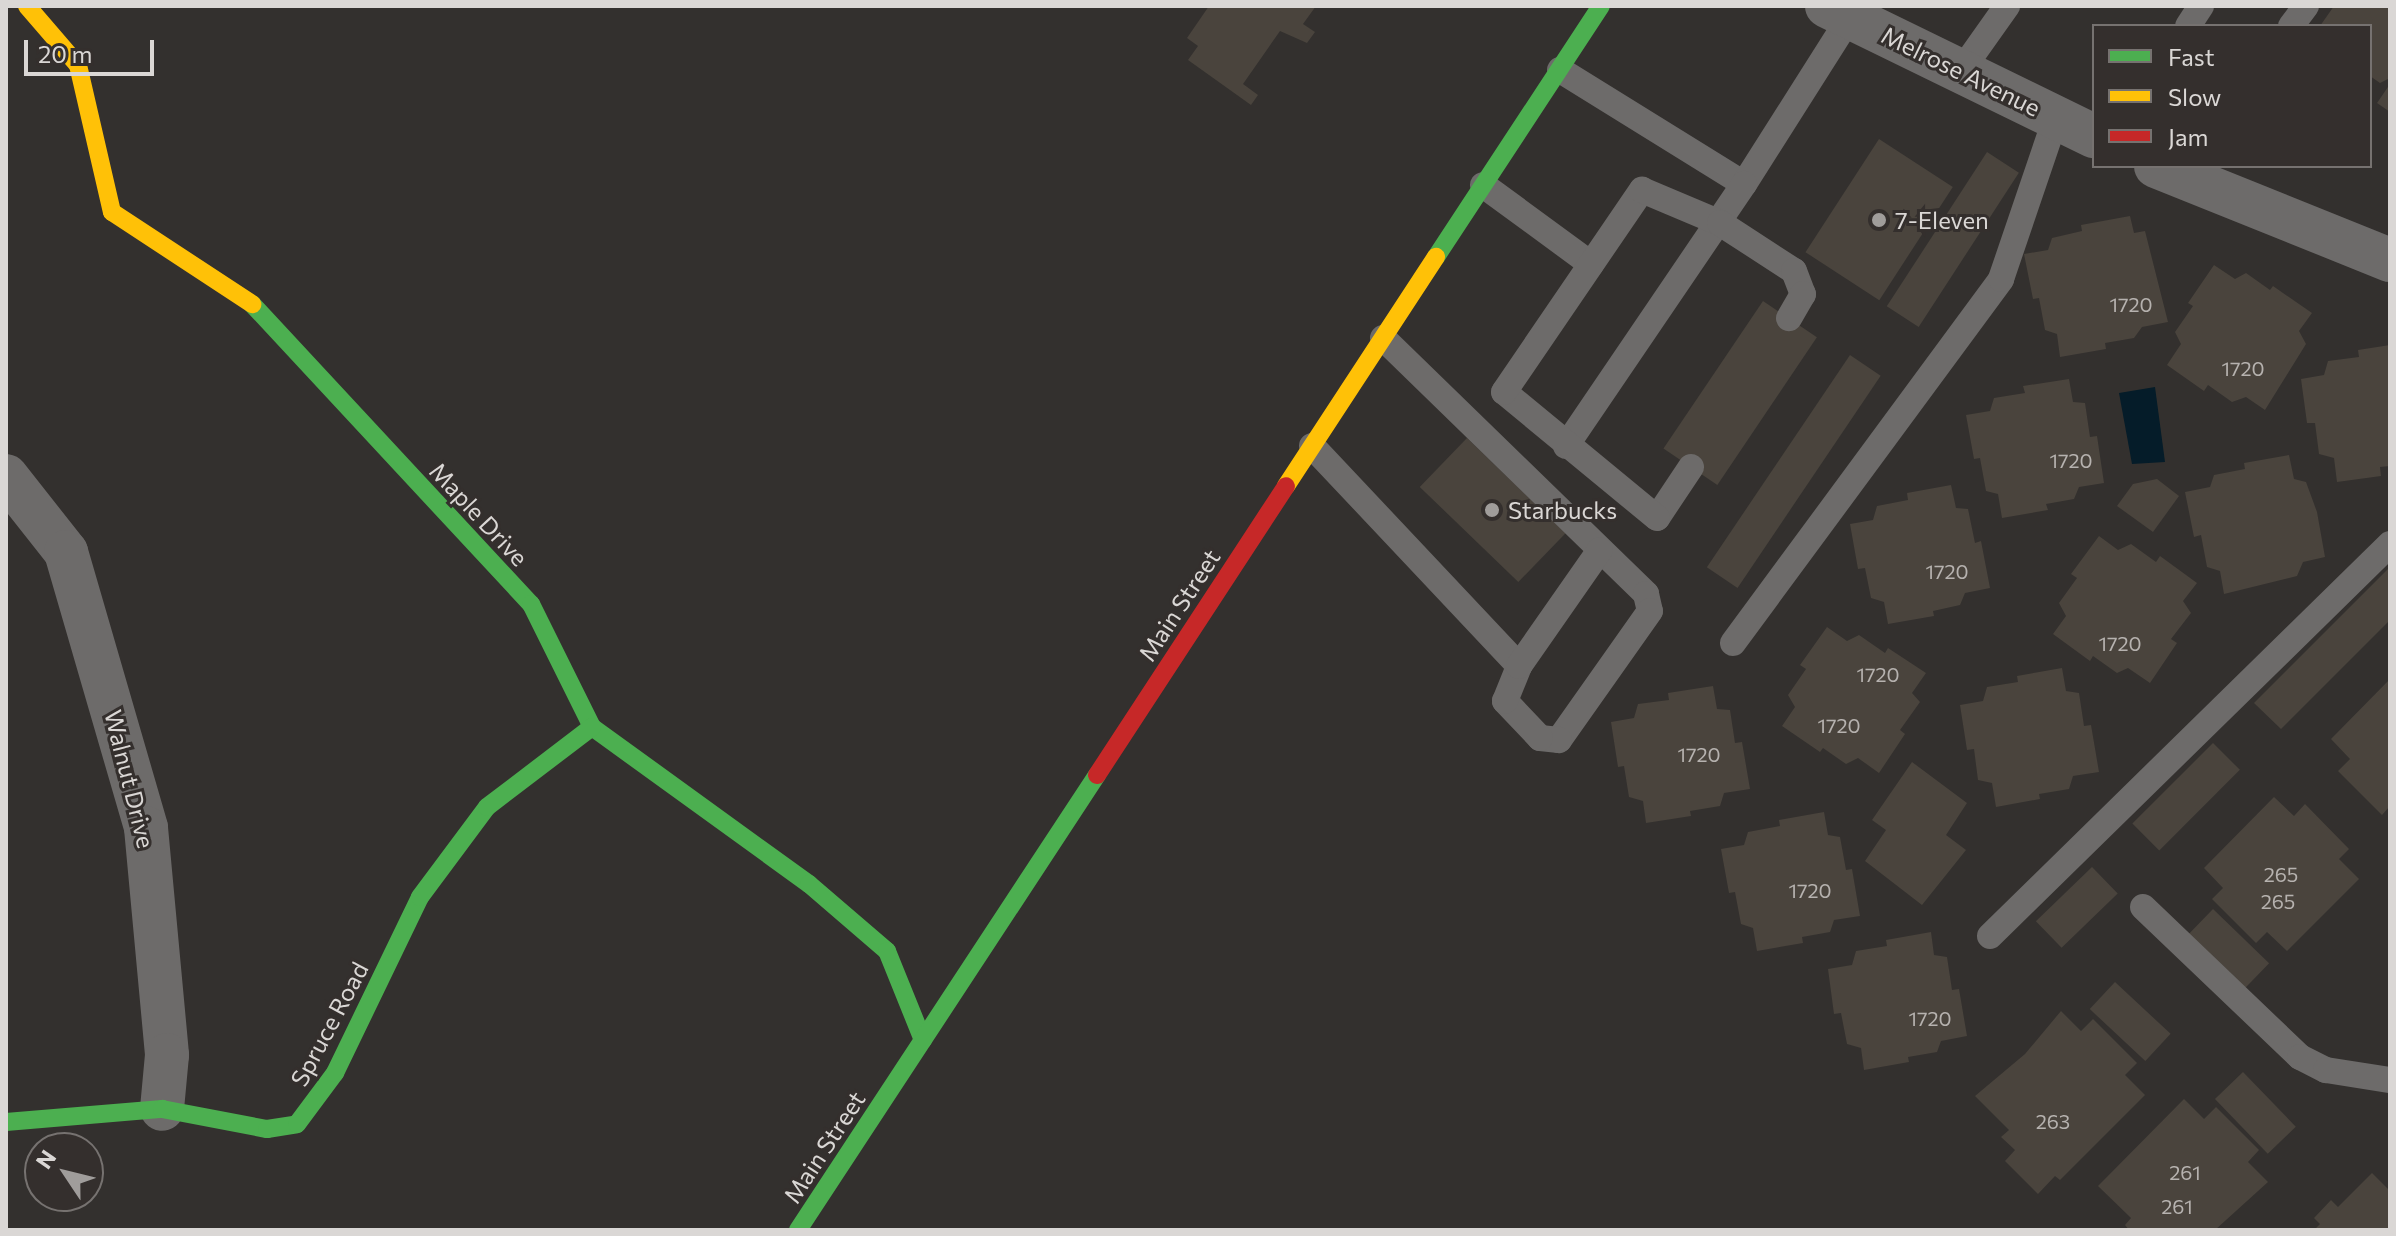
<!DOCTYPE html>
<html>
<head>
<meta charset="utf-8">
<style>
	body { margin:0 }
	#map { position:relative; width:2396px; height:1236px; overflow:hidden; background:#33302e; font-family:Commissioner,sans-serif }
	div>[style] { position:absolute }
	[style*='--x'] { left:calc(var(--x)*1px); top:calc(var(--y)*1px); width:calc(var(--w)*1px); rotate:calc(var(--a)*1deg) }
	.water>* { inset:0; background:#051c29 }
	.building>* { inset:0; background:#4a443d; transform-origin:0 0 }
	.lane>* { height:26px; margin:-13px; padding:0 13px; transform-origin:13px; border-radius:13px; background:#6d6b6a }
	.street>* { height:44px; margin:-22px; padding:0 22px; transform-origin:22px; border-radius:22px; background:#6d6b6a }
	.fast>* { height:18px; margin:-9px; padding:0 9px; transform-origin:9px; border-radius:9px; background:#4caf50 }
	.slow>* { height:18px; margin:-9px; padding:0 9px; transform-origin:9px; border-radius:9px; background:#ffc107 }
	.jam>* { height:18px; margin:-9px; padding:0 9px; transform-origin:9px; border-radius:9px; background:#c62828 }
	.dots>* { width:22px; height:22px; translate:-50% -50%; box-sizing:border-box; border:4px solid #342f2d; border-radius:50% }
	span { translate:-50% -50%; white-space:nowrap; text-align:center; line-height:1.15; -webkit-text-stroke:6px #342f2d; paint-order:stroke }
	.number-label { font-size:20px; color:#b6b2af }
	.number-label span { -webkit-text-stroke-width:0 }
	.street-label { font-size:24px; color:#dad7d5 }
	.poi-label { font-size:24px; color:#dad7d5 }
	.left { translate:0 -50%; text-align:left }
	.frame { position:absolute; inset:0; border:8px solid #dad7d5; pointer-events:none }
	.legend { position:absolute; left:2092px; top:24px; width:280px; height:144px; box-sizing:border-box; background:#342f2d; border:2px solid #767270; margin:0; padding:10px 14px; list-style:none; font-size:24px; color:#dad7d5 }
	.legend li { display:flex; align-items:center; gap:16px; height:40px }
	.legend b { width:40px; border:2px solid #767270 }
	.north { position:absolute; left:24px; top:1132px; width:80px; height:80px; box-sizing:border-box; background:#342f2d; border:2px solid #767270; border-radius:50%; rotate:305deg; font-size:22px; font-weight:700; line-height:32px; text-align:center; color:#dad7d5 }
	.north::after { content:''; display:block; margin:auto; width:28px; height:36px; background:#a09d9b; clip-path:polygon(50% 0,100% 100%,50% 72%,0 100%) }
	.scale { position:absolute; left:24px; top:40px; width:130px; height:36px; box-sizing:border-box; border:4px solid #dad7d5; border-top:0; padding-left:10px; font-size:24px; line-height:28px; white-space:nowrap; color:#dad7d5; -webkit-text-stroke:6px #342f2d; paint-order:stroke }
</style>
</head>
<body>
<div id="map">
	<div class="water">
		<div style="clip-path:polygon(2155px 387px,2165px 462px,2132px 464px,2119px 393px)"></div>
	</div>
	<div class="building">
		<div style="clip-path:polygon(1209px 6px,1316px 6px,1303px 24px,1315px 32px,1307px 43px,1280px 31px,1243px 84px,1258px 95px,1251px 105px,1188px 60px,1198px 46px,1187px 38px)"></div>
		<div style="clip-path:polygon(2334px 6px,2390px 6px,2390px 78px,2380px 83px,2370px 76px,2370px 26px,2320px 26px)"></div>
		<div style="clip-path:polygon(2390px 84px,2390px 112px,2377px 103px)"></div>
		<div style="left:1879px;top:139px;width:88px;height:135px;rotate:33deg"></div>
		<div style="left:1987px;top:152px;width:38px;height:184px;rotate:33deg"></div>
		<div style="clip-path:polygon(2130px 216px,2134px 233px,2145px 231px,2168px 322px,2142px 327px,2134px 338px,2105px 343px,2106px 349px,2060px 357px,2057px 334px,2045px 330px,2039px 298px,2033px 299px,2024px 254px,2048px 250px,2052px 238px,2082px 231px,2081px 225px)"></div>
		<div style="clip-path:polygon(2214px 265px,2235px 279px,2246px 273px,2270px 290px,2273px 286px,2312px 313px,2299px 331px,2306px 344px,2265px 410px,2246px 397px,2232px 402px,2208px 385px,2204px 391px,2167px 365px,2181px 344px,2175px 332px,2193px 306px,2188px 303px)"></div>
		<div style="left:1763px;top:301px;width:65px;height:178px;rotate:34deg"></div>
		<div style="clip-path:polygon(2390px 345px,2390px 466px,2380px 467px,2381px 476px,2337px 482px,2334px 458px,2319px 454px,2315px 423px,2307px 423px,2301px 379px,2324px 375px,2328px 361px,2359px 357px,2358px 350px)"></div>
		<div style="left:1850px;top:355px;width:37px;height:256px;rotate:34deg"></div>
		<div style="clip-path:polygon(2069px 379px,2073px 402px,2085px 403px,2090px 437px,2097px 436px,2104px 483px,2079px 487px,2074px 499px,2046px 504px,2048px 510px,2002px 518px,1998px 494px,1986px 491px,1980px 458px,1974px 459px,1966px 415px,1990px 411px,1994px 398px,2025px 393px,2023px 386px)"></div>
		<div style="left:1467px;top:438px;width:137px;height:68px;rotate:44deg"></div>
		<div style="clip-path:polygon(2289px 455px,2294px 479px,2306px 482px,2317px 512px,2325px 557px,2303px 562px,2297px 576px,2224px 594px,2220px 571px,2207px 567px,2201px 535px,2194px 537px,2185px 492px,2210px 487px,2214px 475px,2245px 469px,2244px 463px)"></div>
		<div style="clip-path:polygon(2157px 479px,2179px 496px,2153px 532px,2117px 506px,2133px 484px)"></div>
		<div style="clip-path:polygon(1951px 485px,1956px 508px,1968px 509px,1975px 543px,1981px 541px,1990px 588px,1965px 593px,1960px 605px,1933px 611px,1934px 616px,1888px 624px,1884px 602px,1871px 598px,1865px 568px,1858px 569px,1850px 524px,1873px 520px,1877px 506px,1908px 500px,1907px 493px)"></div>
		<div style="clip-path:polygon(2099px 536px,2118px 550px,2131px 544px,2156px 562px,2160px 556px,2197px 583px,2183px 601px,2191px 613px,2171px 639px,2177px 643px,2150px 683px,2128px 668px,2117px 673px,2093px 656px,2090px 661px,2053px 634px,2066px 616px,2059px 603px,2077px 578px,2071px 574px)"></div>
		<div style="clip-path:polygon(2390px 567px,2390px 620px,2281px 729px,2254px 703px)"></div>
		<div style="clip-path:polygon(1827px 627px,1847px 641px,1859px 635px,1885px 653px,1888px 648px,1926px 673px,1912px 693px,1920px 702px,1900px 730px,1905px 734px,1879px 773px,1858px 758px,1846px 764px,1823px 748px,1820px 752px,1782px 726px,1795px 707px,1788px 695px,1806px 669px,1800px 665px)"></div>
		<div style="clip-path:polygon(2062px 668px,2066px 691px,2079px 693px,2084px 726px,2091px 725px,2099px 772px,2073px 776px,2069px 789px,2039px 794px,2040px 799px,1996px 807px,1992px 783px,1978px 780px,1974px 749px,1967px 750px,1960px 705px,1983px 701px,1987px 687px,2018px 682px,2017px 676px)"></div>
		<div style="clip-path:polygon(2390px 679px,2390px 806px,2382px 815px,2338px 771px,2350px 759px,2331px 739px)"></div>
		<div style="clip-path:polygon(1713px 686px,1717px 709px,1730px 710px,1735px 743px,1742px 742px,1750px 789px,1724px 793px,1720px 806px,1690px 811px,1691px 816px,1646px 823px,1643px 801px,1629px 797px,1624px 766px,1618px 767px,1611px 722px,1634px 718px,1638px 704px,1669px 700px,1668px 693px)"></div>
		<div style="left:2213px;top:743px;width:38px;height:114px;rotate:45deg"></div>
		<div style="clip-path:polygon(1912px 762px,1967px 803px,1946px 835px,1966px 850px,1922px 905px,1865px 861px,1886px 830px,1872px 820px)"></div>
		<div style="clip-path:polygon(2274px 797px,2294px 816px,2305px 804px,2349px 849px,2339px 859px,2359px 879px,2287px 951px,2267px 932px,2256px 943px,2212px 899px,2223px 888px,2204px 868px)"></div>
		<div style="clip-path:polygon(1824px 812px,1828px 835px,1840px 837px,1846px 870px,1852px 869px,1860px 916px,1834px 920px,1830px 932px,1802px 937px,1803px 943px,1757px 951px,1753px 928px,1741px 924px,1735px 892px,1729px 893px,1721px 849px,1744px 845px,1748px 832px,1780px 826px,1779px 820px)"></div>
		<div style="left:2092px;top:867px;width:37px;height:78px;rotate:46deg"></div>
		<div style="left:2213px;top:909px;width:78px;height:39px;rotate:44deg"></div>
		<div style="clip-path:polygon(1931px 932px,1934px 955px,1947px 957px,1952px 990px,1959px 989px,1967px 1036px,1941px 1041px,1937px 1052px,1908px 1057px,1909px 1062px,1864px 1070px,1861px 1048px,1847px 1044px,1841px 1013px,1834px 1014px,1828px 969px,1852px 965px,1856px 951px,1887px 946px,1886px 940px)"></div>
		<div style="left:2115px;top:982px;width:76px;height:37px;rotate:43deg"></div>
		<div style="clip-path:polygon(2061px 1011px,2081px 1031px,2093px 1019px,2137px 1063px,2125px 1075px,2145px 1095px,2060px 1180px,2055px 1176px,2038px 1194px,2005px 1161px,2015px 1150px,2001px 1137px,2009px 1130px,1975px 1096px,2025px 1054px)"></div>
		<div style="left:2243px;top:1072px;width:76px;height:39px;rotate:46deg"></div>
		<div style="clip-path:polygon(2184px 1099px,2204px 1119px,2216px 1107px,2259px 1150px,2248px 1162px,2268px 1182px,2215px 1230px,2129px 1230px,2125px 1225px,2131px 1218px,2098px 1186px)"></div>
		<div style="clip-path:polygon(2372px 1173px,2390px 1191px,2390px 1230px,2314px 1230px,2320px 1224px,2314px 1218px,2331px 1200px,2338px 1207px)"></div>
	</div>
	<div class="lane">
		<div style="--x:2188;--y:26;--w:24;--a:-57"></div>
		<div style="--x:2291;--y:26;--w:25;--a:-53"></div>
		<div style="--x:1560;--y:70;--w:216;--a:31.8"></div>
		<div style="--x:1744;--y:184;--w:198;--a:-57.6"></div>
		<div style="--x:1961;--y:71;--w:80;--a:-54.7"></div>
		<div style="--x:1483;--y:185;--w:134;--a:36.2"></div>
		<div style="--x:1383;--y:338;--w:367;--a:44.2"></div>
		<div style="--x:1646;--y:594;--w:17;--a:77"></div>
		<div style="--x:1650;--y:611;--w:158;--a:125.2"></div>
		<div style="--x:1559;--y:740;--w:19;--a:-174"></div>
		<div style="--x:1540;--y:738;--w:51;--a:-133.4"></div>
		<div style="--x:1505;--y:701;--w:38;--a:-68"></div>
		<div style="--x:1312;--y:446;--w:302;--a:46.7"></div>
		<div style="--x:1519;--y:666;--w:141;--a:-55.1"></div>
		<div style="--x:1566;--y:446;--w:317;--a:-55.8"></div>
		<div style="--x:1691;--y:467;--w:61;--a:123.7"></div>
		<div style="--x:1657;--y:518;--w:198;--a:-140.5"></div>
		<div style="--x:1504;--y:392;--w:245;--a:-55.7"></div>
		<div style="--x:1642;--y:190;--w:85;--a:22.9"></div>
		<div style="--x:1720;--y:223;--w:88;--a:33"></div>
		<div style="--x:1794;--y:271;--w:25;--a:69"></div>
		<div style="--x:1803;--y:294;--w:28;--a:120"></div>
		<div style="--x:1733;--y:643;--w:452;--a:-53.6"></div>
		<div style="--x:2001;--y:279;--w:171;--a:-71.2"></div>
		<div style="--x:2143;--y:907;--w:217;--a:43.7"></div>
		<div style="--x:2300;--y:1057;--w:29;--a:27"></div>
		<div style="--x:2326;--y:1070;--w:65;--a:8.9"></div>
		<div style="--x:1990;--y:936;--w:560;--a:-44.42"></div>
	</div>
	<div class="street">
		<div style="--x:1827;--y:6;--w:297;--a:26"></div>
		<div style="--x:2156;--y:166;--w:252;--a:21.9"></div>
		<div style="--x:6;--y:476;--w:97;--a:51.7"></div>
		<div style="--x:66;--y:552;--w:287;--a:73.8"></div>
		<div style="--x:146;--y:828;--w:228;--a:84.7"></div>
		<div style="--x:167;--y:1055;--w:54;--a:95.3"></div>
	</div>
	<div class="fast">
		<div style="--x:1436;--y:257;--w:300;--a:-56.7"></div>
		<div style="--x:252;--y:304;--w:410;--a:47.1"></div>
		<div style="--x:531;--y:604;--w:137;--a:63.6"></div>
		<div style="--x:592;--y:727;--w:268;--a:35.9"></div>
		<div style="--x:809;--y:884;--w:103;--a:40.7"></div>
		<div style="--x:887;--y:951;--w:96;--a:68"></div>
		<div style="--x:6;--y:1122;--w:157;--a:-4.8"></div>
		<div style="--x:162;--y:1109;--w:107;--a:10.8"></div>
		<div style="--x:267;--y:1129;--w:30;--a:-9"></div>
		<div style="--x:297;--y:1124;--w:64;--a:-53.3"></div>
		<div style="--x:335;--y:1073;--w:195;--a:-64.2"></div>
		<div style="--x:420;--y:897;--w:112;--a:-53.3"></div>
		<div style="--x:487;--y:807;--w:132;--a:-37.3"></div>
		<div style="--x:798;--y:1230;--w:544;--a:-56.69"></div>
	</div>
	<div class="slow">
		<div style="--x:27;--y:6;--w:78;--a:49.2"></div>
		<div style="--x:78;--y:65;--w:151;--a:77"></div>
		<div style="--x:112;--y:212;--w:168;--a:33.3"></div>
		<div style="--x:1286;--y:486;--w:274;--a:-56.8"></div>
	</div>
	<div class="jam">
		<div style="--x:1097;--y:775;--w:345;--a:-56.8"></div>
	</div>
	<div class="dots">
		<div style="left:1879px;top:220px;background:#a09d9b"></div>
		<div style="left:1492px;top:510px;background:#a09d9b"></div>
	</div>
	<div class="number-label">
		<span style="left:2131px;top:304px">1720</span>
		<span style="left:2243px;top:368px">1720</span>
		<span style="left:2071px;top:460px">1720</span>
		<span style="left:1947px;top:571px">1720</span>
		<span style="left:2120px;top:643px">1720</span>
		<span style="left:1878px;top:674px">1720</span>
		<span style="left:1839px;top:725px">1720</span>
		<span style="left:1699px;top:754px">1720</span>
		<span style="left:2281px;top:874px">265</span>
		<span style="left:1810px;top:890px">1720</span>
		<span style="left:2278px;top:901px">265</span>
		<span style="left:1930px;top:1018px">1720</span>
		<span style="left:2053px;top:1121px">263</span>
		<span style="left:2185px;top:1172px">261</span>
		<span style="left:2177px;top:1206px">261</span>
	</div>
	<div class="street-label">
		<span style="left:1961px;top:71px;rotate:26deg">Melrose Avenue</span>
		<span style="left:479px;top:514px;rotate:47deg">Maple Drive</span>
		<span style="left:1179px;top:605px;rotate:-57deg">Main Street</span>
		<span style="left:130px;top:779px;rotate:76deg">Walnut Drive</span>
		<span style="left:329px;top:1024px;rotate:-62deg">Spruce Road</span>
		<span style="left:824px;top:1147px;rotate:-57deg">Main Street</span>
	</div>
	<div class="poi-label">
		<span class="left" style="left:1895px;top:220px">7-Eleven</span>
		<span class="left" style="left:1508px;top:510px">Starbucks</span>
	</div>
	<div class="frame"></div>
	<ul class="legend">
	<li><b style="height:10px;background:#4caf50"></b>Fast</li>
	<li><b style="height:10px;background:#ffc107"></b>Slow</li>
	<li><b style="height:10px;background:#c62828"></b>Jam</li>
	</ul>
	<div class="north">N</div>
	<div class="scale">20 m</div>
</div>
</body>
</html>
